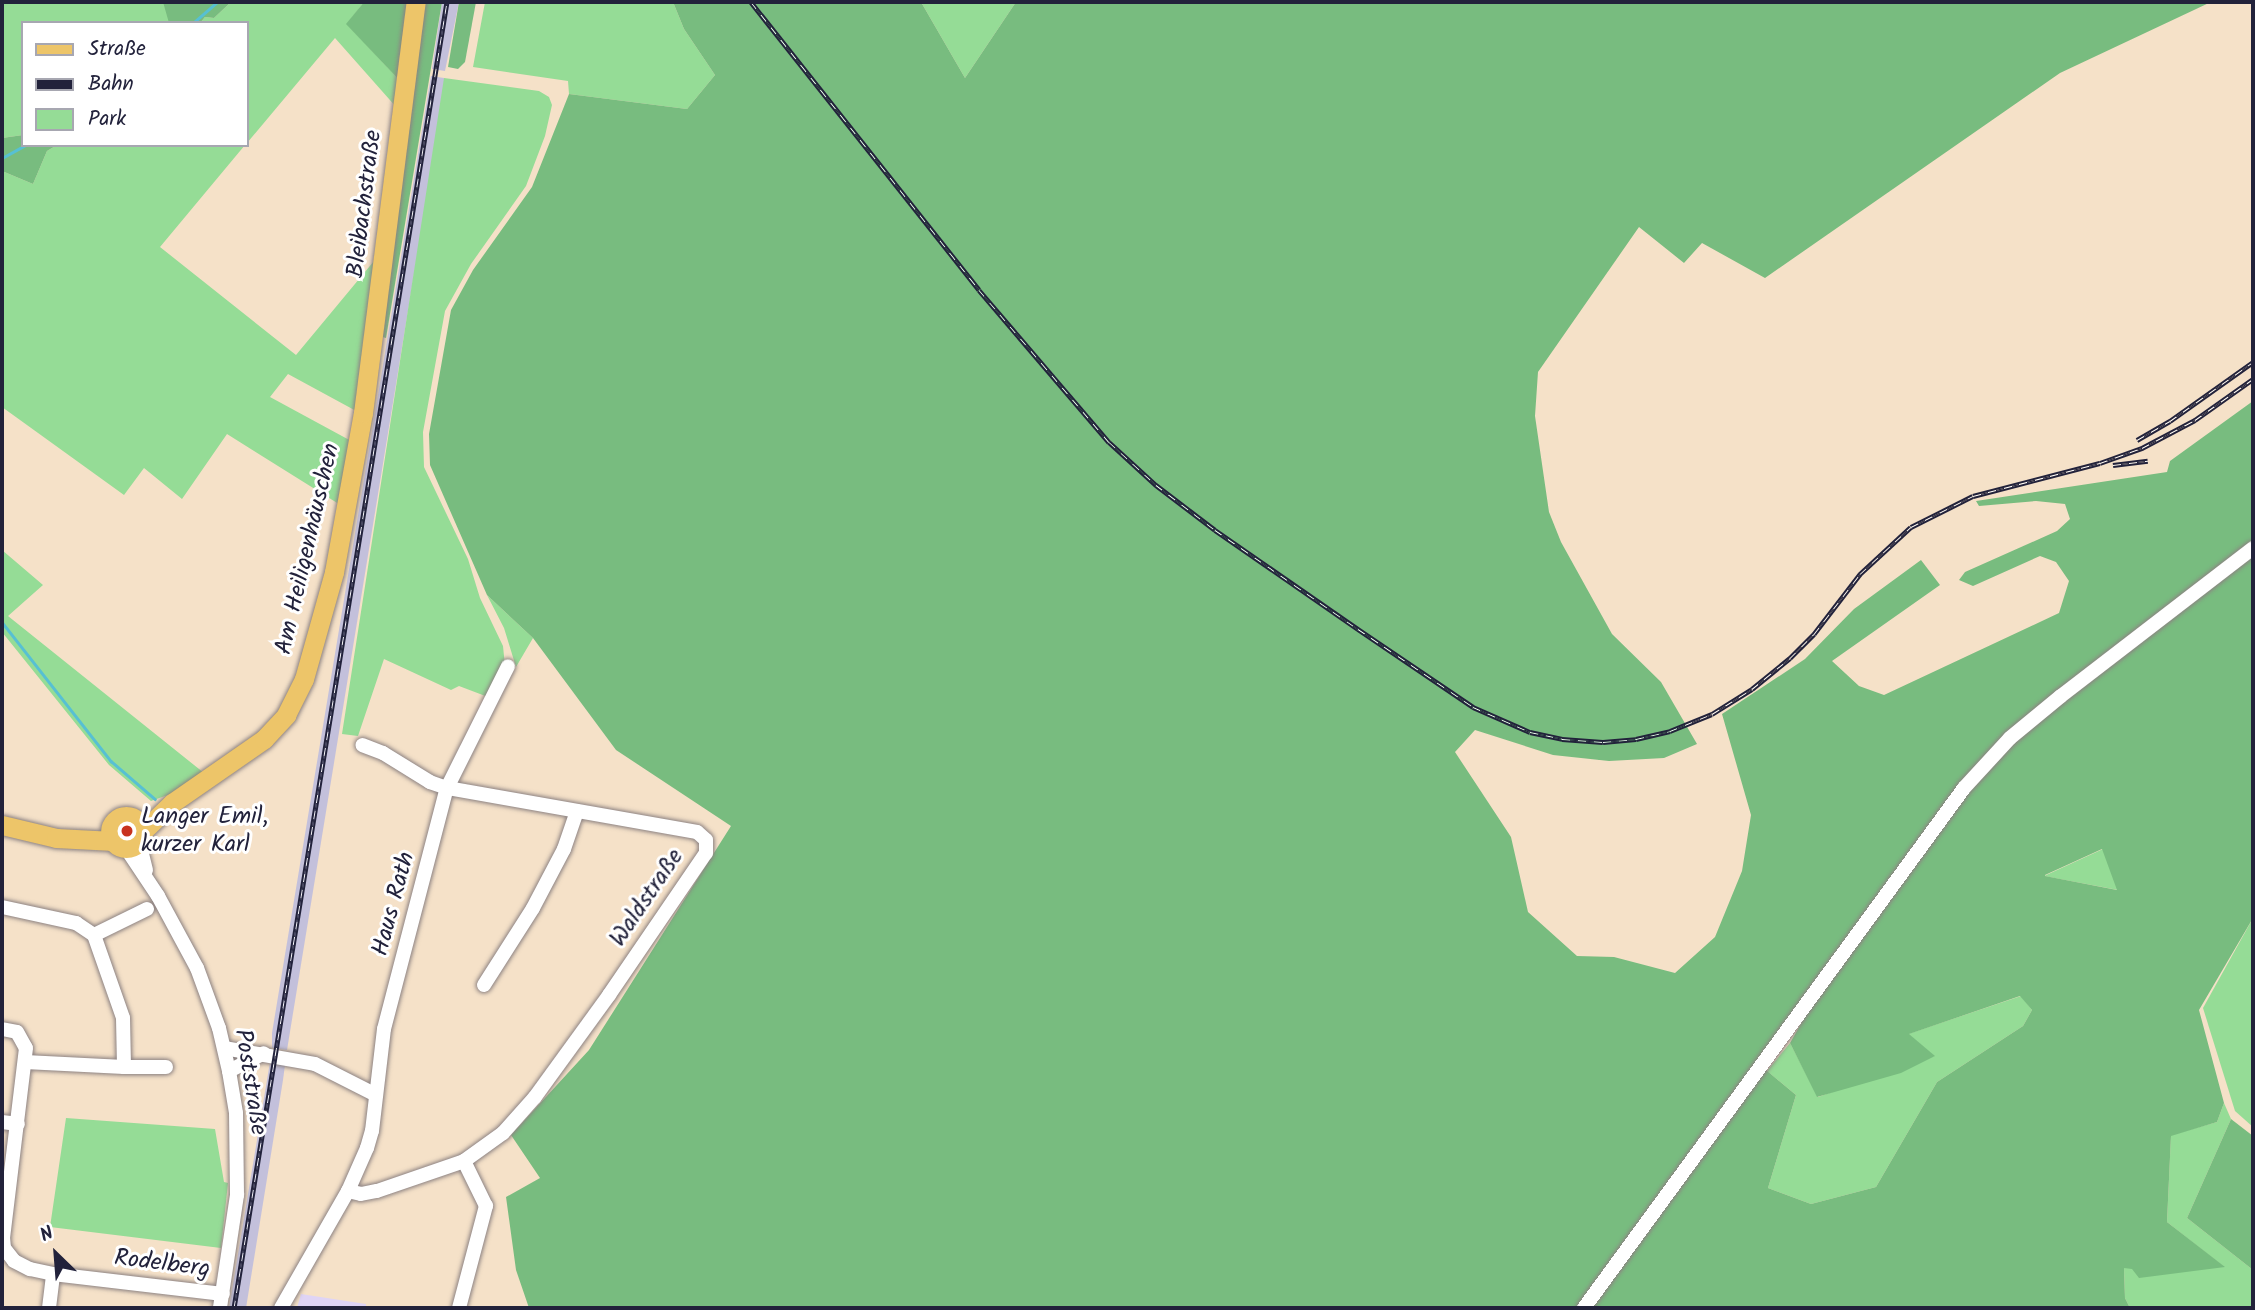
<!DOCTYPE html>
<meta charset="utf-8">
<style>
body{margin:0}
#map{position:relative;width:2255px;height:1310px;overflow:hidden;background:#f5e1c8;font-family:Kalam,sans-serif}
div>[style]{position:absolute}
.built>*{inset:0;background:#dfd4f5}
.industrial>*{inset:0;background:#c3c0db}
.green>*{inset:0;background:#95dc96}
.forest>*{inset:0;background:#78bc7f}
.stream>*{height:2.5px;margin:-1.25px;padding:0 1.25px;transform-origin:1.25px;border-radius:1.25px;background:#57c0d3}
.roads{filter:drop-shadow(0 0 2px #8c8282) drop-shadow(0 0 2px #8c8282)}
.minor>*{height:14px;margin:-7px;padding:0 7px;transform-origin:7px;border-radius:7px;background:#fff}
.major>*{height:19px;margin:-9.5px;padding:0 9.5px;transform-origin:9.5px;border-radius:9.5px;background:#edc569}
.major>.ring{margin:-9.5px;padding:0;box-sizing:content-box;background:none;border:19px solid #edc569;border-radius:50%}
.rail>*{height:5px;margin-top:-2.5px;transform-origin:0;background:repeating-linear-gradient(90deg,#fff 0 8px,#22223b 0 16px);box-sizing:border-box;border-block:2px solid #22223b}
.dots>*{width:19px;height:19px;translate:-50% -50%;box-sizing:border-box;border:4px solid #fff;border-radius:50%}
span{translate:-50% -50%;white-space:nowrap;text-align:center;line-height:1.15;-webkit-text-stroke:6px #fff;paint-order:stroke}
.street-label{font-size:24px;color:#22223b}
.poi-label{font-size:24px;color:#22223b}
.left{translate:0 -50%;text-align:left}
.frame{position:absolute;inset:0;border:4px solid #22223b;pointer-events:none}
.legend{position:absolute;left:21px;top:21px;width:228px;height:126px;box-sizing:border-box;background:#fff;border:2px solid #a7a7b1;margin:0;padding:9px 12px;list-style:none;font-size:21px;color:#22223b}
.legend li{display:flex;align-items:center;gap:14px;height:35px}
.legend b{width:35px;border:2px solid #a7a7b1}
.north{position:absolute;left:21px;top:1219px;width:70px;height:70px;-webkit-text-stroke:5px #fff;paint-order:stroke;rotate:335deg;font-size:19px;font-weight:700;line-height:28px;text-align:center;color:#22223b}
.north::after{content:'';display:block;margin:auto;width:24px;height:32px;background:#22223b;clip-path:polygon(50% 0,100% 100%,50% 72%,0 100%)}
</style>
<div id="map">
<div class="built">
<i style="clip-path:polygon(301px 1294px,366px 1304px,366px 1308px,297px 1308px)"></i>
</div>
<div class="industrial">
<i style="clip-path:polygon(442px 2px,459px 2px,445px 71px,432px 69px)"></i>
<i style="clip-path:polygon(431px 76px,444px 78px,444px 91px,287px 1050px,272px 1048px,272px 1033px)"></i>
<i style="clip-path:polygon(270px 1062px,285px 1065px,283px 1080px,246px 1308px,229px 1308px)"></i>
</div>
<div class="green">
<i style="clip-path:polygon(2px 2px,163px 2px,171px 21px,23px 23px,23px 135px,2px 138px)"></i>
<i style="clip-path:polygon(231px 2px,364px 2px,347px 24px,401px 82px,397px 108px,335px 38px,247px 143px,247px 23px,200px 23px,205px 17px,214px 18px)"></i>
<i style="clip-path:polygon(485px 2px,673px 2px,684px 29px,715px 75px,687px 109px,569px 94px,568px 81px,473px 67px)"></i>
<i style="clip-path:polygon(921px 2px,1016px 2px,965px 78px)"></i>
<i style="clip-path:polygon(444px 78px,539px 91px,549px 97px,552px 105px,545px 136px,526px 186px,471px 264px,445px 311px,423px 432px,424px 467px,468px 559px,480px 598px,503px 646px,505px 666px,488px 697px,459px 686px,451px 690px,384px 659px,358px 736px,342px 734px)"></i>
<i style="clip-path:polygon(57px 145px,245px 145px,160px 247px,296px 355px,379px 255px,358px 412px,288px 374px,270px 397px,353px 442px,342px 506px,227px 434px,182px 499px,144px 468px,124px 495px,2px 407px,2px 171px,33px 184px,47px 151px)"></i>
<i style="clip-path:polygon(2px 550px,43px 585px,8px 616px,204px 773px,179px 791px,151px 801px,109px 765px,2px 632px)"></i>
<i style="clip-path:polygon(487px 595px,533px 638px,516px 667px,504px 628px)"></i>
<i style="clip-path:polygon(2103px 849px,2118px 890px,2044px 876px)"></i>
<i style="clip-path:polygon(2253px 918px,2253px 1127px,2235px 1111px,2203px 1008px)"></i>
<i style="clip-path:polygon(2021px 996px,2032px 1010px,2023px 1026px,1937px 1082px,1876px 1187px,1811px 1204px,1768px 1188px,1796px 1095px,1767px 1071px,1790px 1043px,1818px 1097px,1934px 1056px,1908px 1034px)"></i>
<i style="clip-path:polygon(2224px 1103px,2231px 1119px,2187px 1218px,2253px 1270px,2253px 1308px,2130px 1308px,2125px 1298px,2124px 1268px,2224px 1267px,2167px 1222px,2171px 1135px,2217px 1122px)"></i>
<i style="clip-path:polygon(66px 1118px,215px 1129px,224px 1182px,228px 1183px,221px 1248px,50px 1227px)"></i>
</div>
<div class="forest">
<i style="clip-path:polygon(163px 2px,231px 2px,214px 18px,205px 17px,200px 23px,169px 23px)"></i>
<i style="clip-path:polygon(364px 2px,407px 2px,401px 82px,346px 24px)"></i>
<i style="clip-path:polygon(424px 2px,442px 2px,386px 338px,379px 336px)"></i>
<i style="clip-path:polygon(459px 2px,476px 2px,465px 62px,458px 69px,448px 67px)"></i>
<i style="clip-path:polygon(evenodd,673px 2px,921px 2px,965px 78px,1016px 2px,2211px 2px,2060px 73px,1765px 278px,1702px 243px,1684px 263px,1639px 227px,1538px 372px,1535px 416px,1549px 512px,1561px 542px,1612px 634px,1661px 682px,1697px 744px,1664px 758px,1609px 761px,1553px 755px,1475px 730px,1455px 752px,1511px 837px,1528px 912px,1577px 956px,1614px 957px,1675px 973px,1715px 937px,1742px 871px,1751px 815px,1722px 714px,1805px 659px,1854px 609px,1921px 560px,1940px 585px,1832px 661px,1859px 686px,1884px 695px,2059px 613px,2069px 581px,2056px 562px,2040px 556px,1973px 586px,1959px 580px,1965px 572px,2057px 531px,2070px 519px,2065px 504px,2036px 501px,1979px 506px,1976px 501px,2167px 472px,2170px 461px,2253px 401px,2253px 918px,2199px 1010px,2224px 1103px,2217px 1122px,2171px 1136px,2167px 1222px,2225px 1267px,2139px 1278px,2132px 1269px,2124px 1268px,2125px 1298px,2130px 1308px,529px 1308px,516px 1270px,506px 1197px,540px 1178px,511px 1135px,589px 1050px,731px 826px,616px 750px,533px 638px,487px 595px,430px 465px,429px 434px,451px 310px,473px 270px,532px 187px,569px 94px,687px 109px,715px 75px,684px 29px,673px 2px,2102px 849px,2117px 890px,2045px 876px,2045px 875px,2102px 849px,673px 2px,1835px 953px,1840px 955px,1790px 1043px,1817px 1097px,1901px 1073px,1935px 1056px,1909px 1034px,2020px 996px,2032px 1010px,2023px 1026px,1937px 1082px,1876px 1187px,1811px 1204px,1768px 1188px,1796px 1095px,1766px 1070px,1835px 953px)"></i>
<i style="clip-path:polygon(23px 135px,23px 145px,57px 145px,47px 151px,33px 184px,2px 171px,2px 138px)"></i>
<i style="clip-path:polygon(2231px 1119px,2253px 1136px,2253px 1270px,2187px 1218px)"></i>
</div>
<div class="stream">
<i style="left:193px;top:23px;width:32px;rotate:-41deg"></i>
<i style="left:2px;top:158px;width:26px;rotate:-29deg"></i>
<i style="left:2px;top:622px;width:177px;rotate:51.9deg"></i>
<i style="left:111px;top:761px;width:58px;rotate:40.8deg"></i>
</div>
<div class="roads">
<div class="minor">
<i style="left:139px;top:842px;width:29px;rotate:76deg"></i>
<i style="left:126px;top:848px;width:58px;rotate:56.3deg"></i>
<i style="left:158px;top:896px;width:82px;rotate:61.6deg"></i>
<i style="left:197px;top:968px;width:64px;rotate:69.9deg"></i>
<i style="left:219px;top:1028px;width:44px;rotate:76.9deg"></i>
<i style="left:229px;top:1071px;width:43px;rotate:80.5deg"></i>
<i style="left:236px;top:1113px;width:82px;rotate:89.3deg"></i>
<i style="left:237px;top:1195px;width:114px;rotate:98.6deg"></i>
<i style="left:2px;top:907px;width:76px;rotate:12.2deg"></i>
<i style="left:76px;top:923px;width:22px;rotate:34deg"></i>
<i style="left:94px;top:935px;width:88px;rotate:70.7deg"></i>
<i style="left:123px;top:1018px;width:49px;rotate:88.8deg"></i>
<i style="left:124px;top:1067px;width:99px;rotate:-177.1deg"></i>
<i style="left:94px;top:935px;width:59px;rotate:-26.1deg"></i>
<i style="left:484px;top:985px;width:91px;rotate:-57.5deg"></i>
<i style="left:533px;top:908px;width:67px;rotate:-62.3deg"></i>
<i style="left:564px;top:849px;width:40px;rotate:-71.1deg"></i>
<i style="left:2px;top:1029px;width:15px;rotate:11deg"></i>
<i style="left:17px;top:1032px;width:18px;rotate:61deg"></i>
<i style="left:26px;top:1048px;width:190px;rotate:96.9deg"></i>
<i style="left:3px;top:1237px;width:11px;rotate:85deg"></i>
<i style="left:4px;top:1248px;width:16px;rotate:52deg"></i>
<i style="left:14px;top:1261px;width:18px;rotate:27deg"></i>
<i style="left:30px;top:1269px;width:24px;rotate:12deg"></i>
<i style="left:53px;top:1274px;width:171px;rotate:6.7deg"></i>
<i style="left:224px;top:1048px;width:92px;rotate:10deg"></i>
<i style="left:315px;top:1064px;width:68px;rotate:26.9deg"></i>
<i style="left:124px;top:1067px;width:42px"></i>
<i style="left:229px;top:1071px;width:39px;rotate:-27deg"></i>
<i style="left:2px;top:1122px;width:16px;rotate:7deg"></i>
<i style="left:348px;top:1191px;width:13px;rotate:13deg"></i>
<i style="left:361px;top:1194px;width:16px;rotate:-11deg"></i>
<i style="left:377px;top:1191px;width:92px;rotate:-19deg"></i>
<i style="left:464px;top:1161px;width:48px;rotate:-35.7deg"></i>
<i style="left:503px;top:1133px;width:48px;rotate:-48.4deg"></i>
<i style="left:535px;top:1097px;width:126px;rotate:-54deg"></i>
<i style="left:609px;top:995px;width:172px;rotate:-55.7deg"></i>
<i style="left:706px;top:853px;width:13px;rotate:-90deg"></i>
<i style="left:706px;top:840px;width:12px;rotate:-138deg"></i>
<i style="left:697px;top:832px;width:254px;rotate:-170deg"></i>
<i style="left:447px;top:788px;width:18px;rotate:-161deg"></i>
<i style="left:430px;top:782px;width:55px;rotate:-148.3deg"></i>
<i style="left:383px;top:753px;width:22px;rotate:-159deg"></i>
<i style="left:49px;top:1308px;width:34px;rotate:-83deg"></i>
<i style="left:281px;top:1308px;width:135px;rotate:-60.2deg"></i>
<i style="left:348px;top:1191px;width:47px;rotate:-66.2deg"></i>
<i style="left:367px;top:1148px;width:18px;rotate:-74deg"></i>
<i style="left:372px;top:1131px;width:103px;rotate:-83.3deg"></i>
<i style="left:384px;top:1029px;width:249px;rotate:-75.4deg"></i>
<i style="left:447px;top:788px;width:136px;rotate:-63.4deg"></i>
<i style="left:459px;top:1308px;width:106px;rotate:-75.2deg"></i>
<i style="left:486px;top:1206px;width:50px;rotate:-116.1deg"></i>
<i style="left:1584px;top:1308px;width:644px;rotate:-53.84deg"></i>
<i style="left:1964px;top:788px;width:68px;rotate:-47.4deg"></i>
<i style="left:2010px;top:738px;width:66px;rotate:-39.5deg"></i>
<i style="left:2061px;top:696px;width:242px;rotate:-37.6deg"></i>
</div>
<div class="major">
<i class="ring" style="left:110px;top:816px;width:13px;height:13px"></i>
<i style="left:2px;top:825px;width:56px;rotate:13.5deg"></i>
<i style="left:56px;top:838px;width:58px;rotate:3deg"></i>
<i style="left:142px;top:832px;width:42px;rotate:-44deg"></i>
<i style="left:172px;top:803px;width:112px;rotate:-34.8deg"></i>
<i style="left:264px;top:739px;width:33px;rotate:-47deg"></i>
<i style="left:286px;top:715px;width:40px;rotate:-63.4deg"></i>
<i style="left:304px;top:679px;width:111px;rotate:-74.3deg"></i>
<i style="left:334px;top:572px;width:162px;rotate:-79.7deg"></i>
<i style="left:363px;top:413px;width:414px;rotate:-82.7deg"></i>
</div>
</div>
<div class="rail">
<i style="left:751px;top:2px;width:367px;rotate:51.6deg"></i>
<i style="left:979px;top:290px;width:200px;rotate:49.5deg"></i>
<i style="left:1109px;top:442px;width:64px;rotate:42.5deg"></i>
<i style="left:1156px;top:485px;width:74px;rotate:37.3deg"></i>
<i style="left:1215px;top:530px;width:174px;rotate:34.7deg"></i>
<i style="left:1358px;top:629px;width:139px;rotate:34.1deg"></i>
<i style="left:1473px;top:707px;width:62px;rotate:23.7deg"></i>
<i style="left:1530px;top:732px;width:33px;rotate:12deg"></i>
<i style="left:1562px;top:739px;width:41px;rotate:4.2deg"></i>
<i style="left:1603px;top:742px;width:33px;rotate:-5deg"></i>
<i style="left:1636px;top:739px;width:35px;rotate:-13deg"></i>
<i style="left:1670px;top:731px;width:45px;rotate:-22deg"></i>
<i style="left:1712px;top:714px;width:47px;rotate:-32deg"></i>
<i style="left:1752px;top:689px;width:49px;rotate:-39.2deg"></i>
<i style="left:1790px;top:658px;width:34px;rotate:-45deg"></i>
<i style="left:1814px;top:634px;width:76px;rotate:-52.5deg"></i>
<i style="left:1860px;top:574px;width:69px;rotate:-42.7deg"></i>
<i style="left:1911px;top:527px;width:69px;rotate:-26.6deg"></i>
<i style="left:1973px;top:496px;width:131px;rotate:-14.6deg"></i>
<i style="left:2100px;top:463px;width:45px;rotate:-19.7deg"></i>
<i style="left:2142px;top:448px;width:60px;rotate:-27.8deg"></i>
<i style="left:2195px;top:420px;width:71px;rotate:-35.3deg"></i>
<i style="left:2137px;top:440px;width:38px;rotate:-30deg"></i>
<i style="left:2170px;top:421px;width:102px;rotate:-35.4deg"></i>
<i style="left:2113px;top:465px;width:35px;rotate:-7deg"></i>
<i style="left:234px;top:1308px;width:1323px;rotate:-80.74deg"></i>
</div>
<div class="dots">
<i style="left:127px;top:831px;background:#c8321e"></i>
</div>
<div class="street-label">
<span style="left:365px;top:204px;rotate:-83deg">Bleibachstraße</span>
<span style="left:308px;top:549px;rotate:-77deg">Am Heiligenhäuschen</span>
<span style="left:647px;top:898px;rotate:-56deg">Waldstraße</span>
<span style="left:394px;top:904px;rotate:-75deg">Haus Rath</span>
<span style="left:250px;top:1082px;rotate:81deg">Poststraße</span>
<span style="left:162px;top:1264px;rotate:7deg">Rodelberg</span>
</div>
<div class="poi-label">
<span class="left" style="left:141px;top:831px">Langer Emil,<br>kurzer Karl</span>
</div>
<div class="frame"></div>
<ul class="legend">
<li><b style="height:9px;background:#edc569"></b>Straße</li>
<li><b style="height:9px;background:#22223b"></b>Bahn</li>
<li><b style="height:19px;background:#95dc96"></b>Park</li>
</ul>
<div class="north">N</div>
</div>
